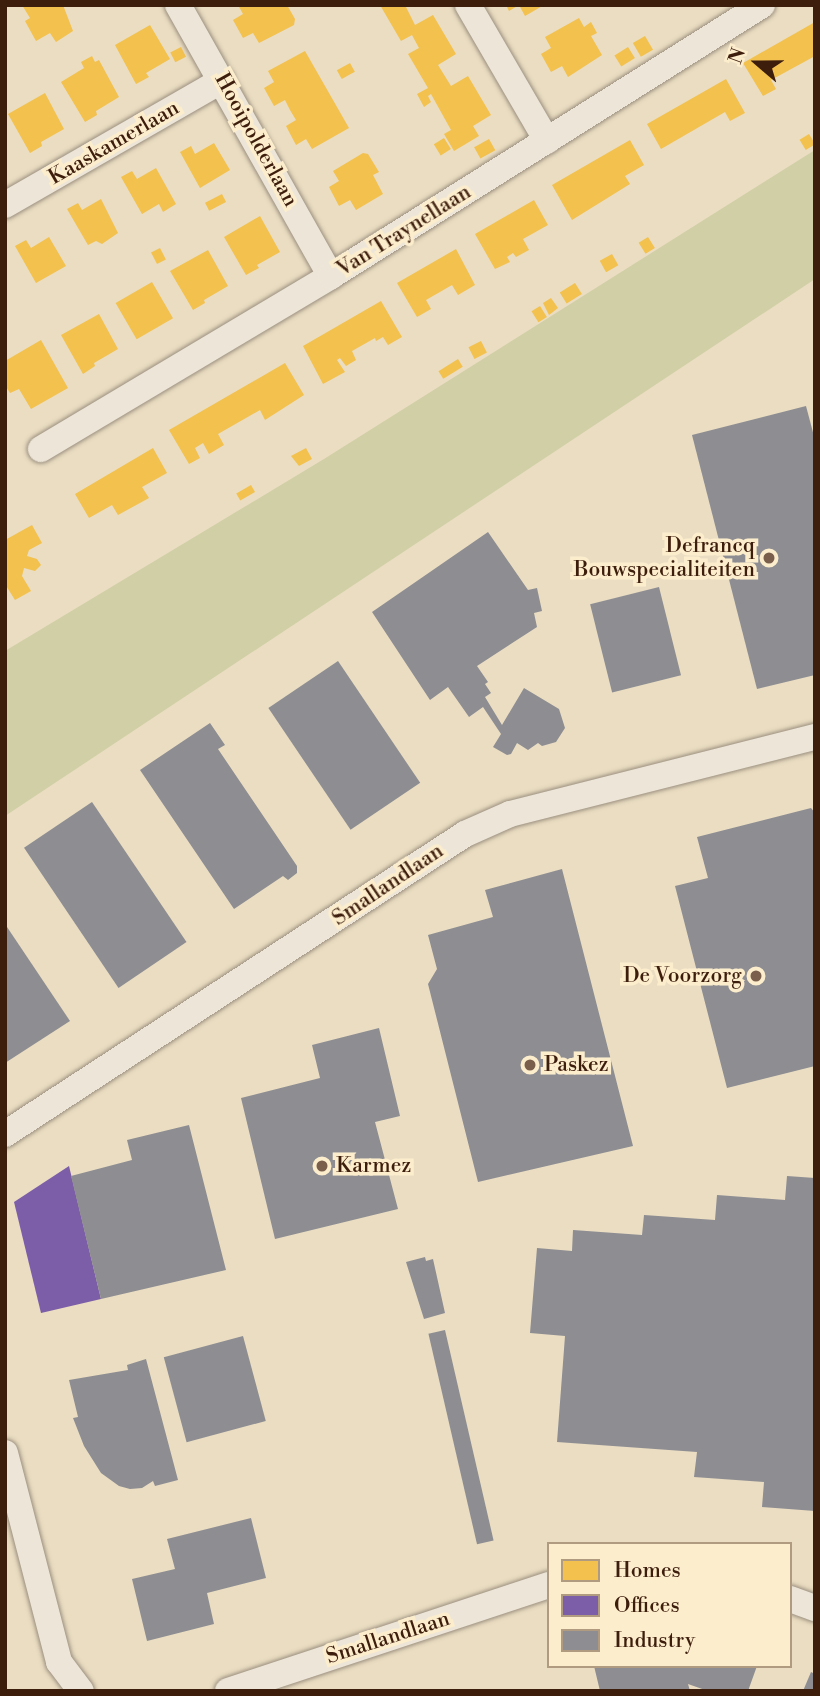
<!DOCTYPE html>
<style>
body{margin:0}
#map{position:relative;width:820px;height:1696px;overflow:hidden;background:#eaddc2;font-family:"Libre Bodoni",serif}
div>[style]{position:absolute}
.green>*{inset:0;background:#d1cfa5}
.homes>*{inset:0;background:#f2c14e;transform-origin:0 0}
.offices>*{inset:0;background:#7b5ea7}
.industry>*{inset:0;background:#8d8d92;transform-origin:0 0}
.roads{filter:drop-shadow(0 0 2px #9b8f7f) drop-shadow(0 0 2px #9b8f7f)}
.minor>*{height:26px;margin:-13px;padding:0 13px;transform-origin:13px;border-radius:13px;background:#ede6d8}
.dots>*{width:19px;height:19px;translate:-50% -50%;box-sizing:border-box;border:4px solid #fcedcd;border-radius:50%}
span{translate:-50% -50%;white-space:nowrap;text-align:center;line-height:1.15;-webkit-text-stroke:7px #fcedcd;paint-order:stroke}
.street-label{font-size:21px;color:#3d1d0c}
.poi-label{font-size:21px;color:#3d1d0c}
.right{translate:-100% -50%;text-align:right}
.left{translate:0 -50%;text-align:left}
.frame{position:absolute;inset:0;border:7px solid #3d1d0c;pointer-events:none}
.legend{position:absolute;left:547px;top:1542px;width:245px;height:126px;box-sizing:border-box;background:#fcedcd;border:2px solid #b09a80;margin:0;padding:9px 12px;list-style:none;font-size:21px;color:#3d1d0c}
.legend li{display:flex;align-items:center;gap:14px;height:35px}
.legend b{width:35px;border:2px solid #b09a80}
.north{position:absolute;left:722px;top:28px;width:70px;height:70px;-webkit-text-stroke:5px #fcedcd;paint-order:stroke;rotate:290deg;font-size:19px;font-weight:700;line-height:28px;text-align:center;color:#3d1d0c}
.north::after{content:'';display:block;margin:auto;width:24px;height:32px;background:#3d1d0c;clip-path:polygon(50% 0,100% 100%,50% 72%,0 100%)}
</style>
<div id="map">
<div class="green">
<i style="clip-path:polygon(815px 150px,815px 279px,5px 816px,5px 651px,324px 459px)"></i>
</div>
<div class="homes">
<i style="clip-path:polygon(22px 5px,63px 5px,73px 31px,56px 42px,50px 33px,36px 41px,25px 21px,30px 18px)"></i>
<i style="clip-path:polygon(238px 5px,287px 5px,295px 19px,294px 25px,259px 43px,253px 33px,243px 38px,233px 20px,243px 14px)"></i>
<i style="clip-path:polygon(380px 5px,405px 5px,415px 25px,433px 15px,456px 54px,438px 65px,451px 86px,468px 76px,491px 115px,473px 126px,479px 136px,454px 151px,444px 134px,451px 130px,431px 94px,428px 96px,431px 102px,424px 107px,417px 94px,428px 88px,408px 54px,419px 48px,412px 35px,401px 41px)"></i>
<i style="clip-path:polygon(506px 5px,544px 5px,525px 16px,519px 5px,509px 11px)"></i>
<i style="clip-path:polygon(579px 18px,584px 27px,591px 22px,597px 33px,591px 36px,602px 55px,568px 77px,562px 66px,551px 72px,541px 54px,551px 48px,545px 37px)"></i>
<i style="clip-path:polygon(815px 22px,815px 56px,771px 80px,776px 89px,763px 96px,743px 63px)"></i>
<i style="clip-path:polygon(150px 25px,170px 59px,146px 73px,149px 77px,136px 84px,115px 45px)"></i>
<i style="left:645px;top:36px;width:16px;height:14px;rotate:60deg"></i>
<i style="left:181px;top:47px;width:11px;height:12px;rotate:63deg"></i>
<i style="left:628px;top:47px;width:13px;height:16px;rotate:58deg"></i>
<i style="clip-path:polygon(305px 51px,349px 128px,312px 149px,306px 139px,296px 145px,286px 126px,296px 120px,290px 110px,285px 100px,274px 106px,264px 88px,274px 82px,268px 71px)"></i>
<i style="clip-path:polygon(92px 56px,95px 62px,99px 60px,119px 97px,96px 111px,97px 115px,85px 122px,61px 82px,84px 68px,81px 62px)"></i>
<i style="left:350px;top:63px;width:10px;height:15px;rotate:61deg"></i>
<i style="clip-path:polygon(726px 79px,745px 113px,730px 121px,725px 112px,661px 149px,647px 124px)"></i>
<i style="clip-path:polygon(45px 93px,64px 129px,41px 142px,42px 146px,30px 153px,8px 114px)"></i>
<i style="left:809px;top:134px;width:12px;height:11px;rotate:59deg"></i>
<i style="left:444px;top:138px;width:13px;height:12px;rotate:58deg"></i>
<i style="left:489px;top:139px;width:13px;height:17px;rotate:61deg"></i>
<i style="clip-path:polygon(630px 140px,644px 165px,625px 176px,630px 184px,572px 220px,552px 185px)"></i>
<i style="clip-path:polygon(214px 143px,230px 170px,200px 188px,180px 152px,191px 146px,195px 154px)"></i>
<i style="clip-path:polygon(363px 153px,368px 154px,379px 172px,373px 175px,383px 194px,356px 210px,350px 200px,339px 206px,329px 187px,339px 181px,333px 171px)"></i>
<i style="clip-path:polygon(156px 168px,176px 204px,163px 212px,159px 204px,142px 214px,121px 177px,132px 171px,137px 179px)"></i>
<i style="left:222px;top:194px;width:9px;height:19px;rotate:63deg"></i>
<i style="clip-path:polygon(101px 199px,118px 233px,102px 244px,96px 241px,88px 245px,67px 209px,78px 203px,82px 210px)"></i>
<i style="clip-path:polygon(534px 200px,548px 225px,523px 239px,529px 250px,516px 257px,513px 253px,507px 257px,510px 262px,495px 269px,475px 234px)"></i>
<i style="clip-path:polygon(260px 216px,280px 252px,257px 265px,259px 268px,246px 275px,224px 237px)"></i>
<i style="clip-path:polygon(49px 237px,66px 266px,36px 283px,15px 246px,26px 240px,31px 248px)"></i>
<i style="left:648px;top:237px;width:13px;height:11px;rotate:58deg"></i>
<i style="left:160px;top:248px;width:13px;height:10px;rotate:63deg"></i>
<i style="clip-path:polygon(456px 249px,475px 285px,458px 295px,452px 285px,426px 300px,431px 309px,417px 317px,397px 283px)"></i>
<i style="clip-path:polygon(208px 250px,228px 286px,204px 300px,205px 303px,193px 310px,170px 271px)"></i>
<i style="left:612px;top:254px;width:13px;height:14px;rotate:61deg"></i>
<i style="left:152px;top:282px;width:42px;height:42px;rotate:60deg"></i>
<i style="left:575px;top:283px;width:13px;height:18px;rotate:58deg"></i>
<i style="clip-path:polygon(551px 298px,558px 308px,549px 315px,543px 303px)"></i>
<i style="clip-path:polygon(381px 301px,402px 337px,388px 345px,383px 337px,376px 341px,375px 338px,352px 351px,356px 360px,346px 366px,340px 358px,337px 360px,345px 372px,323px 384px,303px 346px)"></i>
<i style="left:540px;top:306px;width:13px;height:10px;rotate:58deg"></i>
<i style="clip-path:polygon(99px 314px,118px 349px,94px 363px,95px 366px,83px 374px,61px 335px)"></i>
<i style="clip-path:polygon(41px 340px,68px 388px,31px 409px,19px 389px,10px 393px,5px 385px,5px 361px)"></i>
<i style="left:481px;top:341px;width:13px;height:14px;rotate:63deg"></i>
<i style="left:458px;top:359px;width:9px;height:23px;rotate:58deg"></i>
<i style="clip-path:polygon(285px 363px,304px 395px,265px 420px,260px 410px,218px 434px,224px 445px,209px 454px,203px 443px,195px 448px,200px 458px,189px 464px,169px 430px)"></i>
<i style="clip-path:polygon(153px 448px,167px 473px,142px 487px,149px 498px,118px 515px,112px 505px,89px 518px,75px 494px)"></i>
<i style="clip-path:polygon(306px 448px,312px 459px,299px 466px,291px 456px)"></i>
<i style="left:251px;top:485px;width:8px;height:17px;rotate:60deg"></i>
<i style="clip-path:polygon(32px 525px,42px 543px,29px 550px,27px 556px,37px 559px,41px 565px,35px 571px,24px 568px,22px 576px,31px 591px,15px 600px,5px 584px,5px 540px)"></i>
</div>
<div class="offices">
<i style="clip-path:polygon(69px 1166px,101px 1299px,41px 1313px,14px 1202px)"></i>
</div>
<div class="industry">
<i style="clip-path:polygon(806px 406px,815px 440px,815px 675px,757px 689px,692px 435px)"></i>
<i style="clip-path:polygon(488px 532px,528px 590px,537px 588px,542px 611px,534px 613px,537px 627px,477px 666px,488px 682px,485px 684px,491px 693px,485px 697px,502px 725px,524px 688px,559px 709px,565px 728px,556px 742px,542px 746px,538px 743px,528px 750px,517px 743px,511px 754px,507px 755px,493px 747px,501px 734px,483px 707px,469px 717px,448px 687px,430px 700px,372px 612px)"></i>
<i style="left:659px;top:587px;width:91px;height:71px;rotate:76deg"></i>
<i style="left:338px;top:661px;width:147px;height:84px;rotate:56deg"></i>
<i style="clip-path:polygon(210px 723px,225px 745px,218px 749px,297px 866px,297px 873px,288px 880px,283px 876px,234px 909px,140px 770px)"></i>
<i style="left:92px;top:802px;width:169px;height:82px;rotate:56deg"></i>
<i style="clip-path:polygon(811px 808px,815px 813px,815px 1066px,727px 1088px,675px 886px,708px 878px,697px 837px)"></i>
<i style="clip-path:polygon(562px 869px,633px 1146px,478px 1182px,428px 984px,437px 969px,428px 935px,493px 917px,485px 890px)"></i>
<i style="clip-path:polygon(5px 924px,70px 1021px,5px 1063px)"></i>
<i style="clip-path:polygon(379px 1028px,400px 1116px,375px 1122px,398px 1209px,275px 1239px,241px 1098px,320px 1078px,312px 1045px)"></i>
<i style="clip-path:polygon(189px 1125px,226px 1270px,101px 1299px,71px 1176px,132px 1160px,127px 1140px)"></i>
<i style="clip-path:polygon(787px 1176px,815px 1178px,815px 1511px,762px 1507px,764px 1482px,694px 1477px,697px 1452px,557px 1442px,565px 1336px,530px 1333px,537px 1248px,572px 1251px,573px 1230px,642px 1235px,644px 1215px,715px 1220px,717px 1195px,785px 1200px)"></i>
<i style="clip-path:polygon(425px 1257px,426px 1261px,433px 1259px,445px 1313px,424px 1319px,406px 1262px)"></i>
<i style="left:445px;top:1330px;width:216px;height:17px;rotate:77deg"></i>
<i style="left:243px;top:1336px;width:88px;height:82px;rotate:75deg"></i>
<i style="clip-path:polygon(146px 1359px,178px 1480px,155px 1486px,153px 1481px,142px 1488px,130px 1489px,119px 1486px,101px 1473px,84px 1446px,73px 1418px,78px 1417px,69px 1380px,128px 1370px,127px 1365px)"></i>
<i style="clip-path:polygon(251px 1518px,266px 1578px,207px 1593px,214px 1624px,147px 1641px,132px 1579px,175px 1569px,167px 1539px)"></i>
<i style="clip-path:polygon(594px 1666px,757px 1666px,748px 1691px,708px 1691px,688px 1684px,690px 1691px,600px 1691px)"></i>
<i style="clip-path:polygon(811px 1672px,815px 1674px,815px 1691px,803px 1691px)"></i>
</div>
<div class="roads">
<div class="minor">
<i style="left:178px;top:5px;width:311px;rotate:60.6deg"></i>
<i style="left:468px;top:5px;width:157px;rotate:59.8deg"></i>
<i style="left:5px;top:205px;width:250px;rotate:-29.9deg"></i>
<i style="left:41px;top:449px;width:338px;rotate:-30.8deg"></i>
<i style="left:331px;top:276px;width:509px;rotate:-32.16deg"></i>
<i style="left:5px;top:1134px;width:549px;rotate:-33.11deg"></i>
<i style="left:465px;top:834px;width:49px;rotate:-24deg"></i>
<i style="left:510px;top:814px;width:315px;rotate:-14.2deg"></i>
<i style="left:5px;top:1453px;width:216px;rotate:75.5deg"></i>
<i style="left:59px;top:1662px;width:36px;rotate:53deg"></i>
<i style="left:790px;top:1599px;width:27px;rotate:20deg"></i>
<i style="left:228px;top:1691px;width:338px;rotate:-18.3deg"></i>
</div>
</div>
<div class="dots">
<i style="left:769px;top:558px;background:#7a604c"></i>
<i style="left:756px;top:976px;background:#7a604c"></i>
<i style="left:530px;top:1065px;background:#7a604c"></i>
<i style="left:322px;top:1166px;background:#7a604c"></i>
</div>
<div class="street-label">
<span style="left:256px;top:140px;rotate:61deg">Hooipolderlaan</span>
<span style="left:114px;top:143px;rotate:-30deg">Kaaskamerlaan</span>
<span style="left:404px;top:231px;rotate:-32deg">Van Traynellaan</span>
<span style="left:388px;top:885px;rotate:-34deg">Smallandlaan</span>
<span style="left:388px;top:1638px;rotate:-18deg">Smallandlaan</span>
</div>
<div class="poi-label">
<span class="right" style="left:755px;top:558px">Defrancq<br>Bouwspecialiteiten</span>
<span class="right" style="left:742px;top:976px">De Voorzorg</span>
<span class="left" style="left:544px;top:1065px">Paskez</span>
<span class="left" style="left:336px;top:1166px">Karmez</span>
</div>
<div class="frame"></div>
<ul class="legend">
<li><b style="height:19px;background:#f2c14e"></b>Homes</li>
<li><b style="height:19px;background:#7b5ea7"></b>Offices</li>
<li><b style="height:19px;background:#8d8d92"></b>Industry</li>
</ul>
<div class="north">N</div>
</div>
